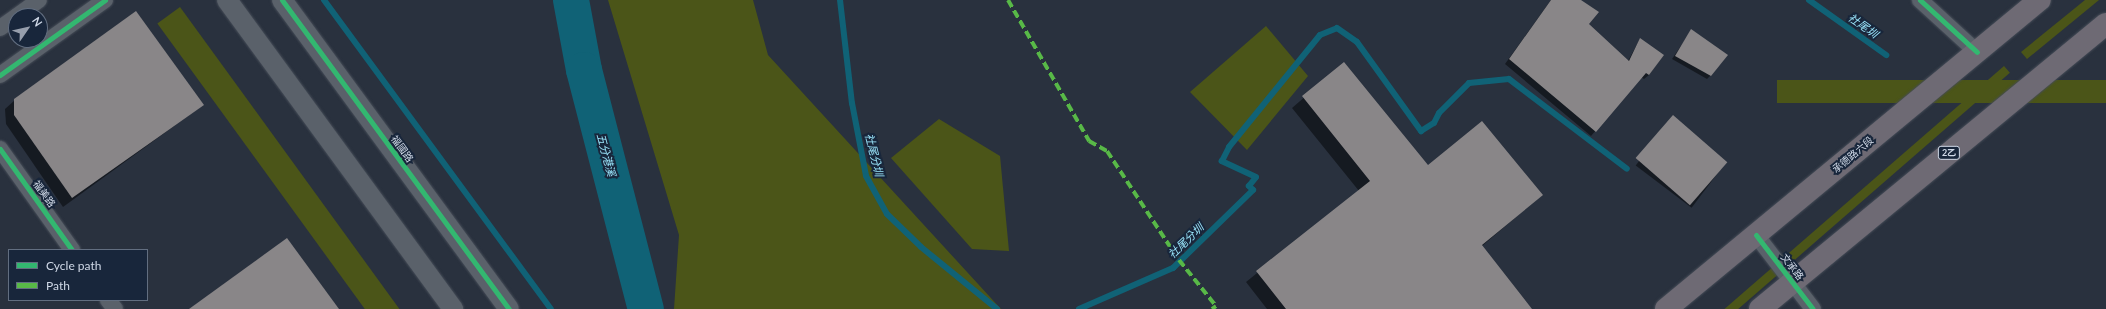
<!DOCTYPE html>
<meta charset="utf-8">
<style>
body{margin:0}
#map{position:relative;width:2106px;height:309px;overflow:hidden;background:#29313e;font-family:Lato,"Noto Sans TC",sans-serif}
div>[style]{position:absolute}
.green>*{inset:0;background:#4b5518;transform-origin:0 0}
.shadow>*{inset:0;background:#0007;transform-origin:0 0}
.stream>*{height:6px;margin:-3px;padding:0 3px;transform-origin:3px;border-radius:3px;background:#106276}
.river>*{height:36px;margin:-18px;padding:0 18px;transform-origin:18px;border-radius:18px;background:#106276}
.building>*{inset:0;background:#898688;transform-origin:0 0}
.roads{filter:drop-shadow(0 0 1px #454c57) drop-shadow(0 0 1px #454c57)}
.minor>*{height:16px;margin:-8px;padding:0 8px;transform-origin:8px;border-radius:8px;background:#5a616a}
.tertiary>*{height:20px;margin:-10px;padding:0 10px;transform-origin:10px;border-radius:10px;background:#5a616a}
.primary>*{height:22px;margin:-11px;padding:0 11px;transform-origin:11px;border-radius:11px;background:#6e6a74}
.quiet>*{height:4px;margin-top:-2px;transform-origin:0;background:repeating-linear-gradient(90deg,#58b947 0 8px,transparent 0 12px)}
.cycleway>*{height:5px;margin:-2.5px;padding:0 2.5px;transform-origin:2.5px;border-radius:2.5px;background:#33b770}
span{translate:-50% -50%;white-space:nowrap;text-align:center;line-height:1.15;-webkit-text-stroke:4px #18263b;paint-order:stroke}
.shield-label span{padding:1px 3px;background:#18263b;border:1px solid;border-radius:3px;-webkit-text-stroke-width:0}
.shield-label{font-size:9px;color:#d0d9e7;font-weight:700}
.street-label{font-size:10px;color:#d0d9e7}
.water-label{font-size:11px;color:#9be6fc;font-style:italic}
.legend{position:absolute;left:8px;top:249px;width:140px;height:52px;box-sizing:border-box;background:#18263b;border:1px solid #626e80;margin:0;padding:5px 7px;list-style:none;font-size:12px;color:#d0d9e7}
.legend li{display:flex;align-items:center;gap:8px;height:20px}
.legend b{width:20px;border:1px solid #626e80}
.north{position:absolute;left:8px;top:8px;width:40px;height:40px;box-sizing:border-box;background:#18263b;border:1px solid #626e80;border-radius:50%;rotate:56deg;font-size:11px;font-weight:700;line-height:16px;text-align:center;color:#d0d9e7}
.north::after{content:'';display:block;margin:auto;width:14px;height:18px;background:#969eac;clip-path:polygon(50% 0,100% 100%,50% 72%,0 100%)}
</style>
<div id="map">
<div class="green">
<i style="clip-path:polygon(608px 0,753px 0,768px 55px,1001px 309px,674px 309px,679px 235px)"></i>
<i style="clip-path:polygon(2085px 0,2099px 0,2027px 59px,2021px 52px)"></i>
<i style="left:180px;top:7px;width:374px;height:28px;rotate:54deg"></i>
<i style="clip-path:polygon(1266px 26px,1308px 76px,1247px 150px,1190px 92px)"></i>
<i style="left:2004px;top:66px;width:9px;height:382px;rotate:49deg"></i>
<i style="left:2106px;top:80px;width:23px;height:329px;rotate:90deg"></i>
<i style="clip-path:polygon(939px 119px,1000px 156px,1009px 251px,972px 249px,891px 158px)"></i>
</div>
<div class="shadow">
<i style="clip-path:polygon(1551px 0,1580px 0,1588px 24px,1628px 61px,1640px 39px,1663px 55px,1649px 75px,1644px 79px,1641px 77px,1591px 136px,1505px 64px)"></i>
<i style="clip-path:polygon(1691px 31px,1711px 75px,1707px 79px,1672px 59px)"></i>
<i style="clip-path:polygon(1344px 63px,1427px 167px,1542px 195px,1482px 246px,1531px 309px,1267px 309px,1246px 282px,1359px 191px,1292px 108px)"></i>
<i style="clip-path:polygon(15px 100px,203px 105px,63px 207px,6px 124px,5px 109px)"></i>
<i style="left:1670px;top:120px;width:70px;height:57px;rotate:37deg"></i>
</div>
<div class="stream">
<i style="left:324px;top:0;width:383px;rotate:53.7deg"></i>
<i style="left:840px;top:0;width:104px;rotate:83.4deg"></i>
<i style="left:852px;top:103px;width:74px;rotate:79.1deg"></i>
<i style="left:866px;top:176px;width:43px;rotate:61.1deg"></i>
<i style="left:887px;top:214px;width:47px;rotate:44.1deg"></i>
<i style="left:921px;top:247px;width:98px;rotate:39.2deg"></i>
<i style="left:1809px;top:0;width:95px;rotate:35.5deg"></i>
<i style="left:1079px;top:309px;width:103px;rotate:-23.6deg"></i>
<i style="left:1173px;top:268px;width:112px;rotate:-44.3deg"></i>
<i style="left:1253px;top:190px;width:6px;rotate:-135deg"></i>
<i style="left:1249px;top:186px;width:11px;rotate:-52deg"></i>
<i style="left:1256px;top:177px;width:38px;rotate:-155deg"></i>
<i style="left:1222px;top:161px;width:16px;rotate:-63deg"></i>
<i style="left:1229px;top:147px;width:144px;rotate:-50.9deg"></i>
<i style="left:1320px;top:35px;width:18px;rotate:-22deg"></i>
<i style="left:1337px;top:28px;width:24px;rotate:35deg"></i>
<i style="left:1357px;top:42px;width:110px;rotate:54.3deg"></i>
<i style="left:1421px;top:131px;width:15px;rotate:-32deg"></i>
<i style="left:1434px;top:123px;width:11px;rotate:-63deg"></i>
<i style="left:1439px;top:113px;width:42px;rotate:-45deg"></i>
<i style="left:1469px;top:83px;width:40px;rotate:-5.7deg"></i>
<i style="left:1509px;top:79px;width:148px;rotate:37.3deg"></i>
</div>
<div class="river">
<i style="left:571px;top:0;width:71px;rotate:79.5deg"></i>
<i style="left:584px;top:70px;width:247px;rotate:75.5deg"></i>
</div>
<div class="building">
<i style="clip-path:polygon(1551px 0,1581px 0,1599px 12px,1589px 24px,1629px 61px,1640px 38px,1664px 55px,1649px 75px,1646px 73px,1596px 132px,1509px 59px)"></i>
<i style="clip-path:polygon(136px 11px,204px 105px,72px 198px,14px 115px,14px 99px)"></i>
<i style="clip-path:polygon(1691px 29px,1728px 55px,1711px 76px,1675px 56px)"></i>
<i style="clip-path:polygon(1344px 62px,1428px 165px,1482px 121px,1543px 195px,1482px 245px,1532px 309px,1286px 309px,1256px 271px,1370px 181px,1302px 96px)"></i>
<i style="left:1673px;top:115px;width:72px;height:57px;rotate:41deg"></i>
<i style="clip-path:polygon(287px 238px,339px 309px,189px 309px)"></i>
</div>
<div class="roads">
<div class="minor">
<i style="left:1920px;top:0;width:77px;rotate:42.4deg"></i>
<i style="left:17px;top:16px;width:27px;rotate:-36deg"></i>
<i style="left:0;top:28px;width:19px;rotate:-35deg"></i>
<i style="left:0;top:75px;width:129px;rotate:-35.5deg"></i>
<i style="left:0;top:149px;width:124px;rotate:54.5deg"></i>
<i style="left:1756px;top:235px;width:93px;rotate:52.4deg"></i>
<i style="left:108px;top:300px;width:11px;rotate:52deg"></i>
</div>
<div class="tertiary">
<i style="left:227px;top:0;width:383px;rotate:53.8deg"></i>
<i style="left:282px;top:0;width:383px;rotate:53.7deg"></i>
</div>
<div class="primary">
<i style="left:1666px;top:309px;width:485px;rotate:-39.6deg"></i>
<i style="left:1760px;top:309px;width:448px;rotate:-39.5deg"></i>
</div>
</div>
<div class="quiet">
<i style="left:1008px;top:0;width:163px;rotate:60.1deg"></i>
<i style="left:1089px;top:141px;width:21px;rotate:29deg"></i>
<i style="left:1107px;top:151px;width:131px;rotate:56.6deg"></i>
<i style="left:1179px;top:260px;width:59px;rotate:51.2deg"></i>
<i style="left:1216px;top:306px;width:5px;rotate:143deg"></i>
</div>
<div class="cycleway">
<i style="left:282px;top:0;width:383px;rotate:53.7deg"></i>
<i style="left:1920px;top:0;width:77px;rotate:42.4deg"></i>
<i style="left:0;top:75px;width:129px;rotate:-35.5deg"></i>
<i style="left:0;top:149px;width:124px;rotate:54.5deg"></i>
<i style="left:1756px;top:235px;width:93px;rotate:52.4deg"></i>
</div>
<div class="shield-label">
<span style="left:1949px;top:153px">2乙</span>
</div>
<div class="street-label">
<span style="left:402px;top:149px;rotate:54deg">福國路</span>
<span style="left:1853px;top:155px;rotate:-40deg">承德路六段</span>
<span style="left:44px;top:194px;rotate:54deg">福美路</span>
<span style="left:1792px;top:267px;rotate:52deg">文承路</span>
</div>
<div class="water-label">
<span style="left:1863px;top:26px;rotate:35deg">社尾圳</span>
<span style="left:606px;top:155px;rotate:75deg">五分港溪</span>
<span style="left:874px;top:155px;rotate:76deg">社尾分圳</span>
<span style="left:1186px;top:241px;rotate:-44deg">社尾分圳</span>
</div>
<ul class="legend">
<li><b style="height:5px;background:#33b770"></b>Cycle path</li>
<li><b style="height:5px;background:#58b947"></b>Path</li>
</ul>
<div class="north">N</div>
</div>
